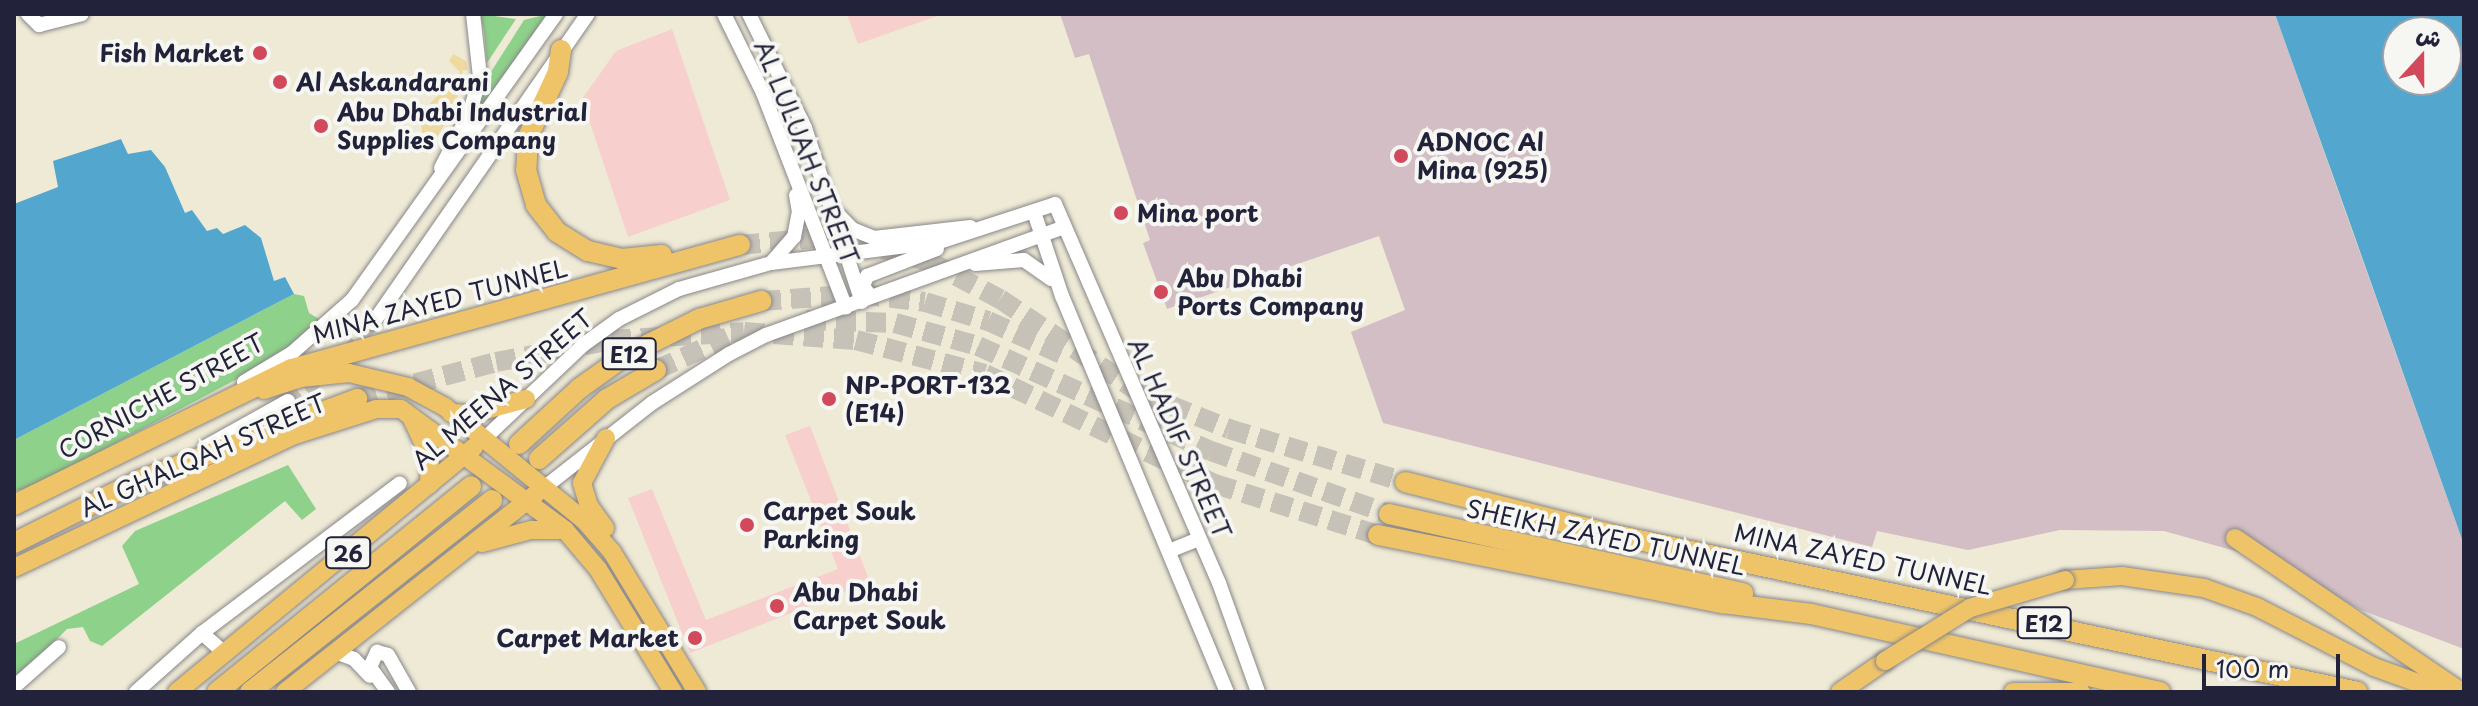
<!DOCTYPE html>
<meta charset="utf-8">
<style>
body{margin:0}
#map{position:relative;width:2478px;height:706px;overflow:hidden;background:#efead6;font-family:"Playpen Sans","Playpen Sans Arabic",sans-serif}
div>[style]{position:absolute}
.built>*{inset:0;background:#f7d0ce}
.industrial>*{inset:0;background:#d2bec4}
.green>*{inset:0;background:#8ed18a}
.sand>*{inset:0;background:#eeda9e}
.water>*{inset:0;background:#53a7cf}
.minor-tunnel>*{height:14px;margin-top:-7px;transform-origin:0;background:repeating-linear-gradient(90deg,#c6c2b7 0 14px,transparent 0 21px)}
.highway-tunnel>*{height:20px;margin-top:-10px;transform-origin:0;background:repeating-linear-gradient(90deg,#c6c2b7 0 20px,transparent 0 30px)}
.roads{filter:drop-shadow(0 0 2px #888688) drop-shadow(0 0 2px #888688)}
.minor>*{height:14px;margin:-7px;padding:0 7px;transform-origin:7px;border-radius:7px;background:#fff}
.major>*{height:18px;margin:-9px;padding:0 9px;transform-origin:9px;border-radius:9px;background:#efc469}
.highway>*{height:20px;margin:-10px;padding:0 10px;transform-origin:10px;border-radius:10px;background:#efc469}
.bridges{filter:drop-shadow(0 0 2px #888688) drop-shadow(0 0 2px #888688)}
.major-bridge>*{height:18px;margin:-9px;padding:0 9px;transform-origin:9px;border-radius:9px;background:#efc469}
.dots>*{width:22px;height:22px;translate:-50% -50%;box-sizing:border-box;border:4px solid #f6f6f2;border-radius:50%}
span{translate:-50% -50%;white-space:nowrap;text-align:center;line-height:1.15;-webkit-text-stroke:8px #f6f6f2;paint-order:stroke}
.shield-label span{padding:2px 6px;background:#f6f6f2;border:2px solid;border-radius:6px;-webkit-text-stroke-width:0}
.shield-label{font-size:22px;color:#22223b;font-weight:700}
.poi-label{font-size:24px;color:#22223b;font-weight:700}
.right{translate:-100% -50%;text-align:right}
.left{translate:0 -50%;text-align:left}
.street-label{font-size:24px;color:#22223b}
.frame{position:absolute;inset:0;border:16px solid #22223b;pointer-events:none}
.north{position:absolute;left:2382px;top:16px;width:80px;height:80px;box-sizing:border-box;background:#f6f6f2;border:2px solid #a1a1a9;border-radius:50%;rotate:21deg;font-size:22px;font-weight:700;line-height:32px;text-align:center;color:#22223b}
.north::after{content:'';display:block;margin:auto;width:28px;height:36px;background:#d1495b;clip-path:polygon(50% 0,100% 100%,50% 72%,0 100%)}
.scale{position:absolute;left:2202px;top:654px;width:138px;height:36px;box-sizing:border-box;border:4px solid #22223b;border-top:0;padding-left:10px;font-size:24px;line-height:28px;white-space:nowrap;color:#22223b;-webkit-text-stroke:6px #f6f6f2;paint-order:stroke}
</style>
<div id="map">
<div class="built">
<i style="clip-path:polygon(847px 14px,943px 14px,858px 44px)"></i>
<i style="clip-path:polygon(672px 29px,730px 200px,628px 237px,582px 99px,616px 51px)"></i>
<i style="clip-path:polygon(810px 426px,870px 582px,690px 653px,628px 498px,652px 489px,706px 620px,838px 569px,785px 435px)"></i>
</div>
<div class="industrial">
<i style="clip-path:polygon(1060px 14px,2275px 14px,2464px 545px,2464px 649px,2361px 610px,2267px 560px,2164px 531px,2060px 530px,1968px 550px,1877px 531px,1872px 547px,1383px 423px,1351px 332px,1405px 310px,1379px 236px,1167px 309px,1143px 243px,1150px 240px,1089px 54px,1075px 58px)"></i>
</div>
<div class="green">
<i style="clip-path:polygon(480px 14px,516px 19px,487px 63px,484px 31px)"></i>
<i style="clip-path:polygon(548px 14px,506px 73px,476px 114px,489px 75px,524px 20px)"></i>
<i style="clip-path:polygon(294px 294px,304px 296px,309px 313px,324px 322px,258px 368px,29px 489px,14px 491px,14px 440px)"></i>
<i style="clip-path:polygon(288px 465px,316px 509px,302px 520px,285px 501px,102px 646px,90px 641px,83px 627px,67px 629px,14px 683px,14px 644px,139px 584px,122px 546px,135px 531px)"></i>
</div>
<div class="sand">
<i style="clip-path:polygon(453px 54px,466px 61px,468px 70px,463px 70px,455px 107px,427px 154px,420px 152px,422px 129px,412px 100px,422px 112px,460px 72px,449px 61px)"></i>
</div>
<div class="water">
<i style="clip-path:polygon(evenodd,2275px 14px,2464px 14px,2464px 545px,2346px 212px,2275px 14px,2398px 32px,2446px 32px,2446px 80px,2398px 80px,2398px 32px)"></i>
<i style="clip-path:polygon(121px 139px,128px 154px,151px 150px,165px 167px,185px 213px,192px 210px,207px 231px,217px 228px,223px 234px,245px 225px,261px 238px,274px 281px,285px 277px,294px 294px,14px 440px,14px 204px,58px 187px,53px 161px)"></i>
</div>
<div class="minor-tunnel">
<i style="left:347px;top:353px;width:40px;rotate:-49deg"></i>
<i style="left:288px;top:401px;width:43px;rotate:-35.5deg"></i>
</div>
<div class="highway-tunnel">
<i style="left:740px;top:245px;width:75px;rotate:-5.3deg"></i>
<i style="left:815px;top:238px;width:39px;rotate:4deg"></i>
<i style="left:854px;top:241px;width:79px;rotate:15.4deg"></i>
<i style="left:930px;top:262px;width:79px;rotate:27.9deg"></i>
<i style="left:1000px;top:299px;width:171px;rotate:33.8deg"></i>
<i style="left:1142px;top:394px;width:94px;rotate:21.9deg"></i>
<i style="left:1229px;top:429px;width:184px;rotate:16.8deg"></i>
<i style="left:761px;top:301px;width:99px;rotate:-4deg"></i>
<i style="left:860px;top:294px;width:65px;rotate:7deg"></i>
<i style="left:925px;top:302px;width:66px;rotate:16.8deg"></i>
<i style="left:988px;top:321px;width:85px;rotate:24.2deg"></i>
<i style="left:806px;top:320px;width:89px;rotate:1.9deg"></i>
<i style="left:895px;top:323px;width:86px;rotate:15.5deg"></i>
<i style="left:978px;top:346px;width:256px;rotate:24.3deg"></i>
<i style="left:1211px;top:451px;width:189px;rotate:19.5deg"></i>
<i style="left:656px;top:370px;width:79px;rotate:-24.6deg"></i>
<i style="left:357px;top:399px;width:144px;rotate:-14.9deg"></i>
<i style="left:496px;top:362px;width:117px;rotate:-10.8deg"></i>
<i style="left:611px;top:340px;width:133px;rotate:-3.4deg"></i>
<i style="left:744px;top:332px;width:112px;rotate:4.1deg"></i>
<i style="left:856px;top:340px;width:133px;rotate:14.8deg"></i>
<i style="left:985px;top:374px;width:255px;rotate:25.6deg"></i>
<i style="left:1215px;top:484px;width:171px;rotate:17.4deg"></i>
</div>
<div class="roads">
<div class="minor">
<i style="left:28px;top:14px;width:16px;rotate:45deg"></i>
<i style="left:39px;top:25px;width:44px;rotate:-14.3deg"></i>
<i style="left:724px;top:14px;width:88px;rotate:63.7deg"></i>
<i style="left:763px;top:93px;width:230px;rotate:68.9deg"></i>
<i style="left:749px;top:14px;width:127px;rotate:63.8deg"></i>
<i style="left:805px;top:128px;width:183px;rotate:71.9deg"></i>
<i style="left:441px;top:168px;width:63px;rotate:-62.6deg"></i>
<i style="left:470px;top:112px;width:36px;rotate:-74deg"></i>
<i style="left:480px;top:77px;width:63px;rotate:-96.3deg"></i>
<i style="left:831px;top:207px;width:30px;rotate:46deg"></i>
<i style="left:852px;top:229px;width:24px;rotate:22deg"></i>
<i style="left:874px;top:238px;width:97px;rotate:-6.5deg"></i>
<i style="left:1034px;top:212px;width:89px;rotate:71.6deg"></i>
<i style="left:1062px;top:296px;width:429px;rotate:67.4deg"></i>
<i style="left:771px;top:263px;width:35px;rotate:-49deg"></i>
<i style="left:794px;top:237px;width:25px;rotate:-79deg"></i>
<i style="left:799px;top:212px;width:17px;rotate:-100deg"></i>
<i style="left:975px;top:264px;width:49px;rotate:-4.7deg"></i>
<i style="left:1024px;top:260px;width:33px;rotate:35deg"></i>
<i style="left:870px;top:296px;width:12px;rotate:-125deg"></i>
<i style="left:863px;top:286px;width:11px;rotate:-68deg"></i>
<i style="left:867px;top:276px;width:75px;rotate:-21.1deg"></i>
<i style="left:373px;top:323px;width:376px;rotate:-55.2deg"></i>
<i style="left:244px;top:382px;width:56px;rotate:-31.1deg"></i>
<i style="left:292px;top:353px;width:80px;rotate:-41.5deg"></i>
<i style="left:352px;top:300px;width:351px;rotate:-54.5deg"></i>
<i style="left:483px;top:440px;width:138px;rotate:-43.5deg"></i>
<i style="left:583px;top:345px;width:44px;rotate:-35.8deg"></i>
<i style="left:619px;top:319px;width:67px;rotate:-26.6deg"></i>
<i style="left:679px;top:289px;width:96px;rotate:-15.8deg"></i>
<i style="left:771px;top:263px;width:169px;rotate:-7.1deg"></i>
<i style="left:939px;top:242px;width:122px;rotate:-18.1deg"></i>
<i style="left:1055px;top:204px;width:413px;rotate:66.6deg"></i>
<i style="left:1219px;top:583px;width:116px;rotate:70.3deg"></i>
<i style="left:205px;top:447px;width:95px;rotate:-29deg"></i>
<i style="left:545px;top:487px;width:136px;rotate:-38.1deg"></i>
<i style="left:652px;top:403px;width:91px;rotate:-32.5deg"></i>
<i style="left:729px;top:354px;width:42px;rotate:-27.2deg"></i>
<i style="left:766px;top:335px;width:317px;rotate:-19.9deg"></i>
<i style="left:1169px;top:551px;width:32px;rotate:-22deg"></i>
<i style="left:202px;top:633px;width:27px;rotate:42deg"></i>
<i style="left:335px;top:652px;width:20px;rotate:20deg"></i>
<i style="left:354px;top:659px;width:23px;rotate:47deg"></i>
<i style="left:14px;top:687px;width:60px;rotate:-41.6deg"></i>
<i style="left:136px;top:692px;width:89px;rotate:-41.8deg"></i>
<i style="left:202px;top:633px;width:248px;rotate:-37.1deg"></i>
<i style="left:388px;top:692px;width:31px;rotate:-126deg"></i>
<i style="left:370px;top:667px;width:17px;rotate:-65deg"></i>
<i style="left:377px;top:652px;width:11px;rotate:15deg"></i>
<i style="left:388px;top:655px;width:43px;rotate:60.4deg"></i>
</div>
<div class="major">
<i style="left:264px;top:390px;width:39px;rotate:-18deg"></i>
<i style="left:301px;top:378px;width:48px;rotate:-5.9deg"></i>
<i style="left:349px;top:373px;width:61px;rotate:13.3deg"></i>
<i style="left:408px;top:387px;width:42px;rotate:28.4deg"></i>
<i style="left:445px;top:407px;width:181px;rotate:39.2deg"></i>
<i style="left:585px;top:521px;width:41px;rotate:48.9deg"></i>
<i style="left:612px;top:552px;width:164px;rotate:58.7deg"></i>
<i style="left:451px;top:413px;width:19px;rotate:3deg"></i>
<i style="left:470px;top:414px;width:58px;rotate:-15deg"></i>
<i style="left:412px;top:419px;width:42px;rotate:64.7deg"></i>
<i style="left:430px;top:457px;width:28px;rotate:92deg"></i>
<i style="left:605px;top:528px;width:27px;rotate:-126deg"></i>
<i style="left:589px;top:506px;width:24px;rotate:-107deg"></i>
<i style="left:582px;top:483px;width:51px;rotate:-61.9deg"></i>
<i style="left:2235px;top:538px;width:274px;rotate:34.2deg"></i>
<i style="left:482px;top:543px;width:51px;rotate:-14.9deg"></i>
<i style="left:531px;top:530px;width:34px"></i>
<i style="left:14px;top:568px;width:308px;rotate:-25.4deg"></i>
<i style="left:292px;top:436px;width:88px;rotate:-17.8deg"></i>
<i style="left:376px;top:409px;width:25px"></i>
<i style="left:401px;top:409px;width:204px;rotate:36.4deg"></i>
<i style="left:565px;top:530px;width:51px;rotate:49.8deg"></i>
<i style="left:598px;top:569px;width:144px;rotate:58.6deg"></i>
<i style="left:2065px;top:580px;width:57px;rotate:-4deg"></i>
<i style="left:2122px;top:576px;width:83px;rotate:8.3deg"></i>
<i style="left:2204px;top:588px;width:56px;rotate:19.7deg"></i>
<i style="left:2257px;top:607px;width:131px;rotate:27.1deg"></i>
<i style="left:2374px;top:667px;width:73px;rotate:19.9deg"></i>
<i style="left:177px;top:692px;width:385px;rotate:-39.5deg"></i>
<i style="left:285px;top:692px;width:321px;rotate:-38.3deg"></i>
<i style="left:1840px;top:692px;width:55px;rotate:-34.6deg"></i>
<i style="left:2013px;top:692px;width:68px"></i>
</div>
<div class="highway">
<i style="left:561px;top:50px;width:22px;rotate:98deg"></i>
<i style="left:558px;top:72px;width:72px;rotate:114.8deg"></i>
<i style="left:528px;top:137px;width:33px;rotate:93deg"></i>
<i style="left:526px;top:170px;width:36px;rotate:74deg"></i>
<i style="left:536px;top:205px;width:34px;rotate:52deg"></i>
<i style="left:557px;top:232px;width:36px;rotate:32deg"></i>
<i style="left:588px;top:251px;width:35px;rotate:13deg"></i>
<i style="left:622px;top:259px;width:40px;rotate:-5.7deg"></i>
<i style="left:519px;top:444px;width:83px;rotate:-42.6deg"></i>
<i style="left:580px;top:388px;width:55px;rotate:-35.4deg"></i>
<i style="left:625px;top:356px;width:83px;rotate:-26.6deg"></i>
<i style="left:699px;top:319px;width:65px;rotate:-16.2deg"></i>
<i style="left:539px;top:459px;width:91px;rotate:-41.4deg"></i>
<i style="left:607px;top:399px;width:57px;rotate:-30.6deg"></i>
<i style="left:1405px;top:482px;width:217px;rotate:14.2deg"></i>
<i style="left:1615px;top:535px;width:759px;rotate:11.93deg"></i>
<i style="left:14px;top:505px;width:309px;rotate:-26.1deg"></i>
<i style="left:292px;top:369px;width:465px;rotate:-15.5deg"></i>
<i style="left:1389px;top:514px;width:363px;rotate:12.6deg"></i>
<i style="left:1378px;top:535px;width:352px;rotate:11.2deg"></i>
<i style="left:1723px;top:603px;width:89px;rotate:7.1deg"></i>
<i style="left:1811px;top:614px;width:358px;rotate:12.6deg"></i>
<i style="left:14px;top:543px;width:141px;rotate:-26.6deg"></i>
<i style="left:140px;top:480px;width:232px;rotate:-20.5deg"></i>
<i style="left:217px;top:692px;width:327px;rotate:-39deg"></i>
<i style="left:250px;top:692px;width:309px;rotate:-38.4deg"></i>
</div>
</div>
<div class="bridges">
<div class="major-bridge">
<i style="left:1885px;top:661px;width:100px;rotate:-31.9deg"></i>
<i style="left:1970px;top:608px;width:99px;rotate:-16.4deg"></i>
</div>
</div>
<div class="dots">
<i style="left:260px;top:53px;background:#d1495b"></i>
<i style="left:280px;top:82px;background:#d1495b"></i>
<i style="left:321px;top:126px;background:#d1495b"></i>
<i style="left:1401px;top:156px;background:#d1495b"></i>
<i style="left:1121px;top:213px;background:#d1495b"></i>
<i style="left:1161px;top:292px;background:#d1495b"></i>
<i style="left:829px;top:399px;background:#d1495b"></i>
<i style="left:747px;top:525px;background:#d1495b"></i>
<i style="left:777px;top:606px;background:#d1495b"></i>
<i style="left:695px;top:638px;background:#d1495b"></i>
</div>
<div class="shield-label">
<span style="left:629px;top:354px">E12</span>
<span style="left:348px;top:553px">26</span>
<span style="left:2044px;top:623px">E12</span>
</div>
<div class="poi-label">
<span class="right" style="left:244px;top:53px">Fish Market</span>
<span class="left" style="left:296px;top:82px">Al Askandarani</span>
<span class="left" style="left:337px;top:126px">Abu Dhabi Industrial<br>Supplies Company</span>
<span class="left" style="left:1417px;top:156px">ADNOC Al<br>Mina (925)</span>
<span class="left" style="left:1137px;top:213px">Mina port</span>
<span class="left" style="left:1177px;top:292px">Abu Dhabi<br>Ports Company</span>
<span class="left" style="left:845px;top:399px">NP-PORT-132<br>(E14)</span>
<span class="left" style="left:763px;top:525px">Carpet Souk<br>Parking</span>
<span class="left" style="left:793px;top:606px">Abu Dhabi<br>Carpet Souk</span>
<span class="right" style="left:679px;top:638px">Carpet Market</span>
</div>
<div class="street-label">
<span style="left:807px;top:152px;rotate:68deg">AL LULUAH STREET</span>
<span style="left:440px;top:301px;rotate:-15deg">MINA ZAYED TUNNEL</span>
<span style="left:502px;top:389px;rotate:-41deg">AL MEENA STREET</span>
<span style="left:161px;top:396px;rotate:-29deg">CORNICHE STREET</span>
<span style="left:1180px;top:438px;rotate:66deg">AL HADIF STREET</span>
<span style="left:203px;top:455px;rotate:-24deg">AL GHALQAH STREET</span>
<span style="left:1606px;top:537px;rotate:12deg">SHEIKH ZAYED TUNNEL</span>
<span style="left:1863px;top:559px;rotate:12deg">MINA ZAYED TUNNEL</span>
</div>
<div class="frame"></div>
<div class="north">ش</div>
<div class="scale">100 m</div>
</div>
